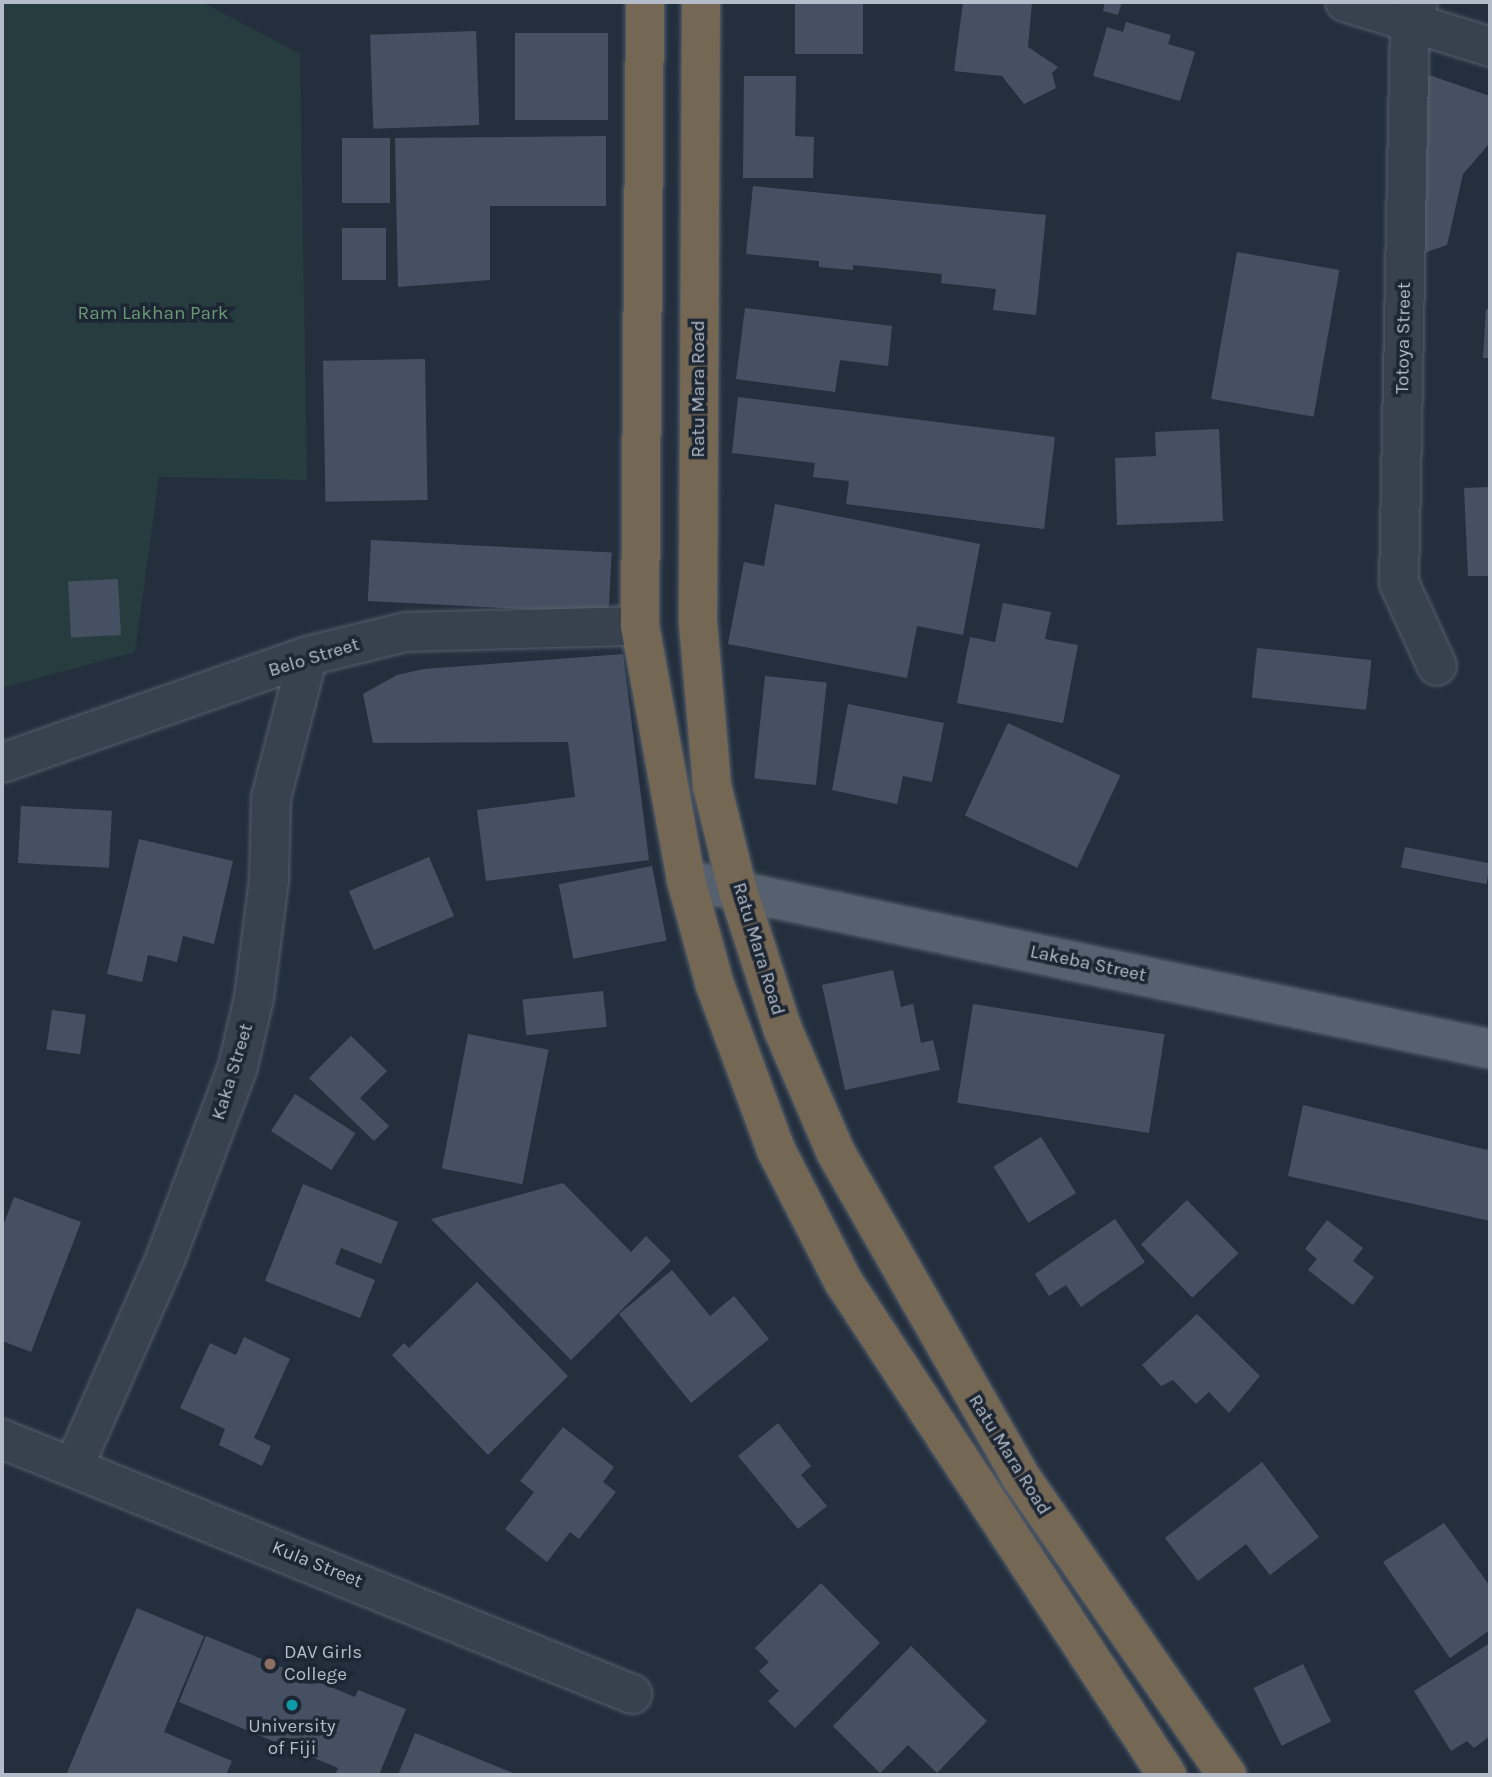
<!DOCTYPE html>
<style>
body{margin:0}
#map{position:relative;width:1492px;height:1777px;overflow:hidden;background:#242f3e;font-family:Karla,sans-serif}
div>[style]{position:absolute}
.green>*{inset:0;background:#263c3f}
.building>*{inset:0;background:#455162;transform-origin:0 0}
.roads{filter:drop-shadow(0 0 2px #565f6c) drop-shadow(0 0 2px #565f6c)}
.minor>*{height:38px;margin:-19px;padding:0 19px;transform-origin:19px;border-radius:19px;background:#38414e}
.major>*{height:38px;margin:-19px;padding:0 19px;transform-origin:19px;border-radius:19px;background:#56606e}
.highway>*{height:38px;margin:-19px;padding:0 19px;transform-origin:19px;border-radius:19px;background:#746855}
.dots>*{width:19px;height:19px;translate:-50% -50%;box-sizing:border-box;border:4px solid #1d2633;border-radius:50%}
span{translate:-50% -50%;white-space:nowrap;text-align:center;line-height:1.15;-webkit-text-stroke:7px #1d2633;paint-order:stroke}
.park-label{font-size:19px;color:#6b9a76}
.street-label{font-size:19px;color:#b4bcc9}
.poi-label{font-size:19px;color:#b4bcc9}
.left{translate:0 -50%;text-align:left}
.frame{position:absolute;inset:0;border:4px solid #b4bcc9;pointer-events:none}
</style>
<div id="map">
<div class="green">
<i style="clip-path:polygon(2px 2px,202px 2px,300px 54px,307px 480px,159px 477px,135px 652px,2px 688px)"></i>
</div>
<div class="building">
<i style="left:795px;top:2px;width:68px;height:52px"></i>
<i style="clip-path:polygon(963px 2px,1032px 2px,1028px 47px,1058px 67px,1052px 73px,1056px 88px,1024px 104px,1002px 76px,954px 71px)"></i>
<i style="clip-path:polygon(1105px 2px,1122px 2px,1118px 15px,1103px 11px)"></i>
<i style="clip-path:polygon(1126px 22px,1171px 35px,1168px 44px,1195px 52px,1180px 101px,1093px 76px,1107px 27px,1123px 32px)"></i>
<i style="left:476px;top:31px;width:94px;height:106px;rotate:88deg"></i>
<i style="left:608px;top:33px;width:87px;height:93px;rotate:90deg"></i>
<i style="clip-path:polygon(1426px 74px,1490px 96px,1490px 143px,1463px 174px,1447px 245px,1415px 256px)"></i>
<i style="clip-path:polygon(744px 76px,796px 76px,795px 136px,814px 137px,813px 178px,743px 178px)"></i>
<i style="clip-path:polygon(606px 136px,606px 206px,490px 206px,490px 280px,398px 287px,395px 138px)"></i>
<i style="left:342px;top:138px;width:48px;height:65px"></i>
<i style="clip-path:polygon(753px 186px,1046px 215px,1036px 315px,993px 310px,996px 289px,941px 283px,942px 274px,853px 265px,853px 270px,819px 267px,819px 261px,746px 254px)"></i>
<i style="left:342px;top:228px;width:44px;height:52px"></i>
<i style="left:1237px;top:252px;width:104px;height:149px;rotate:10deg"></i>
<i style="clip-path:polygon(745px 308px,892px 326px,888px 366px,840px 360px,835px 392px,736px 379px)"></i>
<i style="clip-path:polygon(1486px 309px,1490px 310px,1490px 358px,1483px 358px)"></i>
<i style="left:425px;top:359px;width:141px;height:102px;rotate:89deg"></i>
<i style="clip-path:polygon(738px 397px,1055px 437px,1044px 529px,846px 504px,849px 481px,813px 477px,815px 463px,732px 453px)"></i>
<i style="clip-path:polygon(1219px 429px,1223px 521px,1117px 525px,1115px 458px,1156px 456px,1155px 432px)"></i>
<i style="clip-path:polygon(1490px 487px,1490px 576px,1468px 576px,1464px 488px)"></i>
<i style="clip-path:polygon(775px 504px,980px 544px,963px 635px,917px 626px,907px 678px,728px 644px,744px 562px,764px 566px)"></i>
<i style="left:371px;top:540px;width:241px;height:61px;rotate:3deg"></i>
<i style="left:118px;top:579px;width:56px;height:50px;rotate:87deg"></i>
<i style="clip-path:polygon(1003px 603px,1051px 612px,1045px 639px,1078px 645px,1063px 723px,957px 703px,970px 637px,995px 642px)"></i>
<i style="left:1257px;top:648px;width:115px;height:50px;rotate:6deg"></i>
<i style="clip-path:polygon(623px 654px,649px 860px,486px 881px,477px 810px,575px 797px,568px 742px,373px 743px,363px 694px,397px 675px,424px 669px)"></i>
<i style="left:765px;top:676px;width:62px;height:103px;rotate:6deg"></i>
<i style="clip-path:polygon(848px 704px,944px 723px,932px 782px,903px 776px,897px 804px,832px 790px)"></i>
<i style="left:1008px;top:723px;width:124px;height:102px;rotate:25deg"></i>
<i style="left:21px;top:806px;width:91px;height:57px;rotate:3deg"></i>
<i style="clip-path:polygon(139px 839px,233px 861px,214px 944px,183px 936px,177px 962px,148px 955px,142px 982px,107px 974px)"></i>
<i style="left:1405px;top:847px;width:87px;height:21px;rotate:11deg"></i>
<i style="left:429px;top:857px;width:64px;height:87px;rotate:67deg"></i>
<i style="left:652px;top:866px;width:76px;height:95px;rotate:79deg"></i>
<i style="clip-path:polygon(893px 970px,901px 1007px,913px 1004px,921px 1043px,933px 1040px,940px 1070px,845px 1090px,822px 985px)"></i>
<i style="left:603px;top:991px;width:36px;height:81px;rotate:84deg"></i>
<i style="left:973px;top:1004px;width:194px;height:100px;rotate:9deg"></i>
<i style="left:52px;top:1010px;width:34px;height:40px;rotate:8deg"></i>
<i style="left:468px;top:1034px;width:82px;height:137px;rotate:11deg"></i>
<i style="clip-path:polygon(351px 1036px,387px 1071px,360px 1098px,389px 1126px,374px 1141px,309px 1078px)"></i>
<i style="left:295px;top:1094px;width:72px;height:44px;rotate:33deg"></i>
<i style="clip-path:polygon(1303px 1105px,1487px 1150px,1490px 1142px,1490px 1221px,1288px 1176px)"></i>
<i style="left:1041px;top:1137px;width:66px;height:56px;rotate:58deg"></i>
<i style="clip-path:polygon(563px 1183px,631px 1252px,646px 1236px,671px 1261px,571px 1360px,431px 1219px)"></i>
<i style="clip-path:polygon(303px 1184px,398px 1222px,381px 1264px,341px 1248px,335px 1264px,375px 1280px,360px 1318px,265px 1281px)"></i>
<i style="clip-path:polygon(14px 1197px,81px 1222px,31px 1352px,2px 1341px,2px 1229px)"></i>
<i style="left:1187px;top:1200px;width:74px;height:64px;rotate:46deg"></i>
<i style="clip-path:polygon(1115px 1219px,1145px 1262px,1081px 1307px,1066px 1285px,1049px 1296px,1035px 1274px)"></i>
<i style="clip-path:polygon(1327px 1220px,1363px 1248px,1353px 1261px,1374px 1277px,1353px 1305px,1308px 1270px,1317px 1259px,1305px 1249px)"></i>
<i style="clip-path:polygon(672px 1270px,710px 1316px,734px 1296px,769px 1339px,691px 1403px,619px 1314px)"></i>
<i style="clip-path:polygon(477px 1282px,568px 1376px,488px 1455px,392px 1355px,404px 1343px,409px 1348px)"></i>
<i style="clip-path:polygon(1197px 1314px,1260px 1376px,1229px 1413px,1209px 1392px,1196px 1404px,1173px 1380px,1161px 1386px,1142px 1365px)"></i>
<i style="clip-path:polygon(244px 1337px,290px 1359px,254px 1438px,271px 1446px,262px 1466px,219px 1445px,225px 1429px,180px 1408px,210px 1343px,236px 1355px)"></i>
<i style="clip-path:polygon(778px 1423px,811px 1466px,801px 1475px,827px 1506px,798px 1529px,738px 1456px)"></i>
<i style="clip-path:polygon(563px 1427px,614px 1467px,603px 1482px,616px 1492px,579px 1539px,570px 1532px,547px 1562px,505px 1529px,534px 1492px,520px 1481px)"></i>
<i style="clip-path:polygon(1262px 1462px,1319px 1537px,1270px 1575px,1246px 1544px,1198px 1581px,1165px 1538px)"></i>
<i style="clip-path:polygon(1444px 1523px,1490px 1586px,1490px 1630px,1450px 1658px,1383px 1562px)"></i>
<i style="clip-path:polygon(821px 1583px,880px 1643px,795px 1728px,768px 1701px,779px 1691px,759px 1671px,769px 1662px,755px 1648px)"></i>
<i style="clip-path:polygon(137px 1608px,204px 1636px,164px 1732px,232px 1761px,226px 1775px,66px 1775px)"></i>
<i style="clip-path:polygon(206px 1636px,355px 1697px,358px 1690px,406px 1709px,379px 1775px,335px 1775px,338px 1768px,179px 1702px)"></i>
<i style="clip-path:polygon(1490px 1643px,1490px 1736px,1474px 1748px,1467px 1741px,1451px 1751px,1414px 1691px)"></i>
<i style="clip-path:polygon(911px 1646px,987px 1721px,937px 1773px,908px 1745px,880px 1773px,833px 1726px)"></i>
<i style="left:1303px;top:1664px;width:64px;height:55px;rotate:64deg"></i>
<i style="clip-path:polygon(415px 1733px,518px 1775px,398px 1775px)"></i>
</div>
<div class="roads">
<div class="minor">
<i style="left:1345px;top:2px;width:152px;rotate:17.2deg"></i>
<i style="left:1418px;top:2px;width:21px;rotate:113deg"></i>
<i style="left:1410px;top:21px;width:562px;rotate:91.12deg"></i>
<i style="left:1399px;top:583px;width:91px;rotate:65.4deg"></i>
<i style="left:2px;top:763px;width:324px;rotate:-19.3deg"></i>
<i style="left:308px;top:656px;width:101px;rotate:-13.8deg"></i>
<i style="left:406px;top:632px;width:234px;rotate:-1.5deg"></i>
<i style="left:2px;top:1439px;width:680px;rotate:22.04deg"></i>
<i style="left:74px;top:1466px;width:228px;rotate:-66.2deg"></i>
<i style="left:166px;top:1257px;width:204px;rotate:-69.3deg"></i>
<i style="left:238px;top:1066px;width:70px;rotate:-76.8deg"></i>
<i style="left:254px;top:998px;width:119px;rotate:-82.8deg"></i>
<i style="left:269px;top:880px;width:82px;rotate:-88.6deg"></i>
<i style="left:271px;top:798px;width:147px;rotate:-75.4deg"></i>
</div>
<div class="major">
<i style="left:686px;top:880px;width:822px;rotate:11.87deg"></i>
</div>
<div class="highway">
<i style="left:645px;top:2px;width:624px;rotate:90.46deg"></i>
<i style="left:640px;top:626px;width:258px;rotate:79.7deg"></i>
<i style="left:686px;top:880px;width:109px;rotate:74.6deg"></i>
<i style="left:715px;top:985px;width:176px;rotate:69.7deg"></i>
<i style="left:776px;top:1150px;width:147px;rotate:62.9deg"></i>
<i style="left:843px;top:1281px;width:591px;rotate:56.74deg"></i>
<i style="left:701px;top:2px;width:620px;rotate:90.28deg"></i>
<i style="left:698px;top:622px;width:165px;rotate:85.1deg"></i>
<i style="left:712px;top:786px;width:108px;rotate:76.1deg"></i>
<i style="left:738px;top:891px;width:146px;rotate:72.1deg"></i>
<i style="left:783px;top:1030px;width:134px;rotate:66.7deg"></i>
<i style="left:836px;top:1153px;width:372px;rotate:60.3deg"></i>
<i style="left:1020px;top:1476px;width:364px;rotate:55.3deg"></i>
</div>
</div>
<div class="dots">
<i style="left:270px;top:1664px;background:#8d6e63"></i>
<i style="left:292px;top:1705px;background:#0f9aa8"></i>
</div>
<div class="park-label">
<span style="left:153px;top:314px">Ram Lakhan Park</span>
</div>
<div class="street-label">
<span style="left:1404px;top:338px;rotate:-89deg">Totoya Street</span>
<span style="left:699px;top:389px;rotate:-90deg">Ratu Mara Road</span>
<span style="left:314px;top:658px;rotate:-17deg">Belo Street</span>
<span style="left:758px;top:949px;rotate:73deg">Ratu Mara Road</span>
<span style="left:1088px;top:964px;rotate:12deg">Lakeba Street</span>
<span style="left:233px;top:1072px;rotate:-73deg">Kaka Street</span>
<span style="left:1009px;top:1455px;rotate:58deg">Ratu Mara Road</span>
<span style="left:317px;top:1565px;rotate:22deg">Kula Street</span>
</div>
<div class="poi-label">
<span class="left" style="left:284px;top:1664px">DAV Girls<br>College</span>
<span style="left:292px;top:1738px">University<br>of Fiji</span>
</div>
<div class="frame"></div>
</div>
